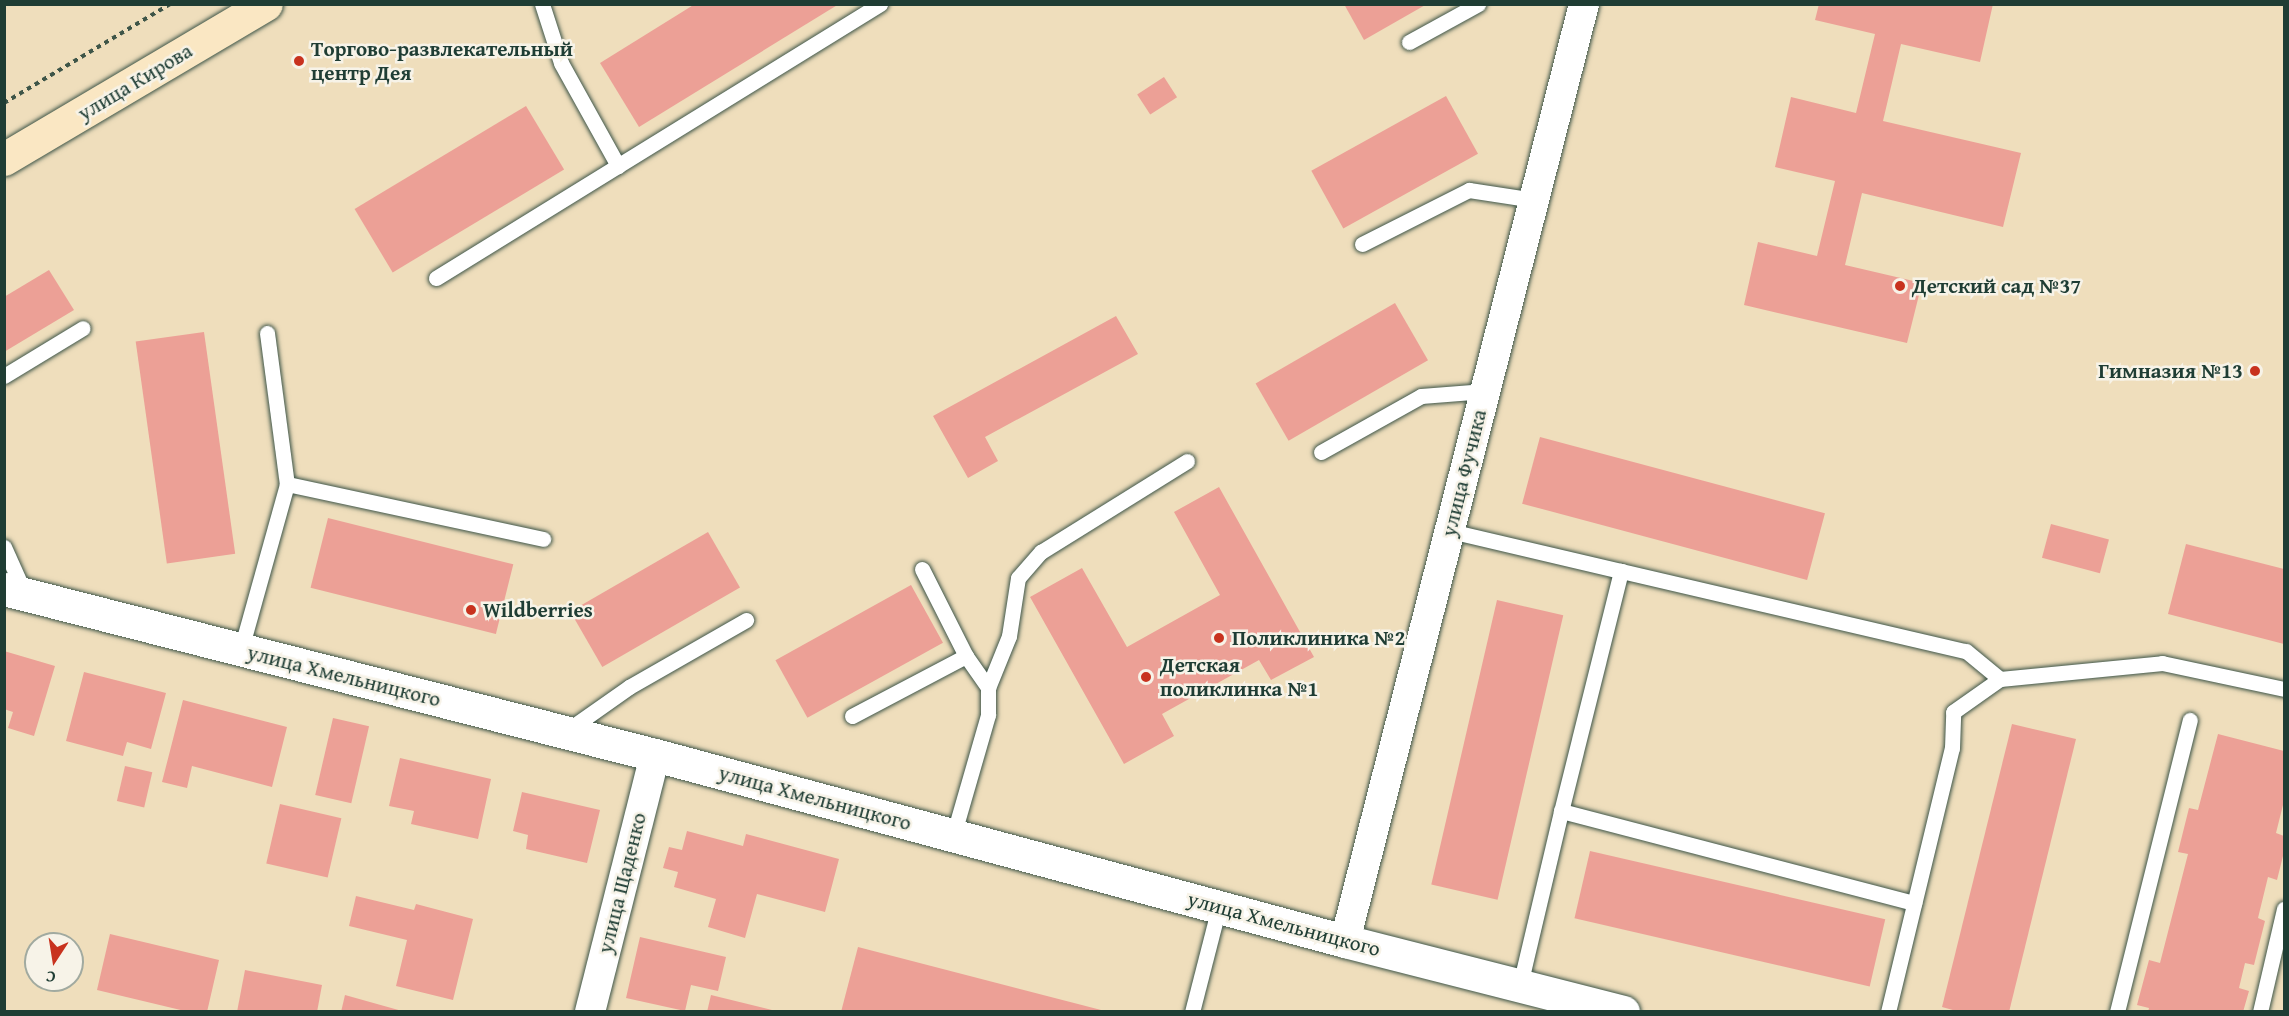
<!DOCTYPE html>
<meta charset="utf-8">
<style>
body{margin:0}
#map{position:relative;width:2289px;height:1016px;overflow:hidden;background:#efdebc;font-family:"Gentium Book Plus",serif}
div>[style]{position:absolute}
.building>*{inset:0;background:#eca096;transform-origin:0 0}
.path>*{height:4px;margin-top:-2px;transform-origin:0;background:repeating-linear-gradient(90deg,#3e5548 0 4.5px,transparent 0 9px)}
.roads{filter:drop-shadow(0 0 2px #3e5548) drop-shadow(0 0 2px #3e5548)}
.service>*{height:15px;margin:-7.5px;padding:0 7.5px;transform-origin:7.5px;border-radius:7.5px;background:#fff}
.minor>*{height:30px;margin:-15px;padding:0 15px;transform-origin:15px;border-radius:15px;background:#fff}
.tertiary>*{height:33px;margin:-16.5px;padding:0 16.5px;transform-origin:16.5px;border-radius:16.5px;background:#fff}
.secondary>*{height:33px;margin:-16.5px;padding:0 16.5px;transform-origin:16.5px;border-radius:16.5px;background:#fae7c3}
.dots>*{width:16px;height:16px;translate:-50% -50%;box-sizing:border-box;border:3px solid #f7f3e8;border-radius:50%}
span{translate:-50% -50%;white-space:nowrap;text-align:center;line-height:1.15;-webkit-text-stroke:5px #f7f3e8;paint-order:stroke}
.poi-label{font-size:21px;color:#1f3d34;font-weight:700}
.left{translate:0 -50%;text-align:left}
.right{translate:-100% -50%;text-align:right}
.street-label{font-size:21px;color:#1f3d34}
.frame{position:absolute;inset:0;border:6px solid #1f3d34;pointer-events:none}
.north{position:absolute;left:24px;top:932px;width:60px;height:60px;box-sizing:border-box;background:#f7f3e8;border:2px solid #a1aaa0;border-radius:50%;rotate:192deg;font-size:16px;font-weight:700;line-height:24px;text-align:center;color:#1f3d34}
.north::after{content:'';display:block;margin:auto;width:21px;height:27px;background:#c8321e;clip-path:polygon(50% 0,100% 100%,50% 72%,0 100%)}
</style>
<div id="map">
<div class="building">
<i style="clip-path:polygon(695px 4px,839px 4px,639px 127px,600px 63px)"></i>
<i style="clip-path:polygon(1344px 4px,1427px 4px,1364px 40px)"></i>
<i style="clip-path:polygon(1819px 4px,1993px 4px,1980px 62px,1901px 44px,1883px 121px,2021px 153px,2003px 227px,1862px 193px,1845px 265px,1922px 283px,1907px 343px,1744px 305px,1758px 242px,1817px 256px,1835px 181px,1775px 167px,1791px 97px,1856px 113px,1875px 34px,1815px 20px)"></i>
<i style="left:1164px;top:77px;width:24px;height:32px;rotate:57deg"></i>
<i style="left:1446px;top:96px;width:66px;height:154px;rotate:61deg"></i>
<i style="left:526px;top:106px;width:74px;height:200px;rotate:59deg"></i>
<i style="clip-path:polygon(49px 270px,74px 310px,4px 352px,4px 297px)"></i>
<i style="left:1395px;top:303px;width:66px;height:161px;rotate:60deg"></i>
<i style="clip-path:polygon(1116px 316px,1138px 354px,985px 437px,998px 461px,968px 478px,933px 416px)"></i>
<i style="left:204px;top:332px;width:224px;height:69px;rotate:82deg"></i>
<i style="left:1540px;top:437px;width:295px;height:69px;rotate:15deg"></i>
<i style="clip-path:polygon(1219px 487px,1314px 657px,1271px 680px,1259px 660px,1162px 714px,1174px 736px,1124px 764px,1030px 597px,1082px 568px,1127px 647px,1220px 595px,1174px 512px)"></i>
<i style="left:328px;top:518px;width:191px;height:72px;rotate:14deg"></i>
<i style="left:2051px;top:524px;width:60px;height:35px;rotate:15deg"></i>
<i style="left:708px;top:532px;width:64px;height:159px;rotate:60deg"></i>
<i style="clip-path:polygon(2186px 544px,2284px 569px,2284px 644px,2168px 614px)"></i>
<i style="left:911px;top:585px;width:66px;height:155px;rotate:61deg"></i>
<i style="left:1497px;top:600px;width:68px;height:292px;rotate:13deg"></i>
<i style="clip-path:polygon(4px 651px,55px 666px,34px 736px,8px 728px,13px 712px,4px 709px)"></i>
<i style="clip-path:polygon(84px 672px,166px 693px,151px 749px,127px 742px,123px 756px,66px 741px)"></i>
<i style="clip-path:polygon(183px 700px,287px 727px,272px 787px,192px 766px,187px 788px,162px 782px)"></i>
<i style="left:333px;top:718px;width:37px;height:79px;rotate:13deg"></i>
<i style="clip-path:polygon(2012px 724px,2076px 739px,2009px 1012px,1960px 1012px,1942px 1007px)"></i>
<i style="clip-path:polygon(2218px 734px,2284px 751px,2284px 801px,2276px 833px,2284px 836px,2284px 852px,2277px 880px,2268px 877px,2258px 918px,2265px 921px,2254px 965px,2245px 963px,2239px 988px,2249px 991px,2243px 1012px,2148px 1012px,2149px 1008px,2137px 1005px,2149px 960px,2160px 963px,2188px 854px,2178px 852px,2189px 808px,2198px 810px)"></i>
<i style="clip-path:polygon(400px 758px,491px 779px,478px 839px,411px 824px,414px 811px,389px 806px)"></i>
<i style="left:125px;top:766px;width:28px;height:36px;rotate:13deg"></i>
<i style="clip-path:polygon(522px 792px,600px 810px,587px 863px,526px 849px,528px 835px,513px 831px)"></i>
<i style="left:280px;top:804px;width:63px;height:61px;rotate:13deg"></i>
<i style="clip-path:polygon(687px 831px,743px 846px,746px 834px,839px 859px,825px 912px,757px 894px,745px 938px,708px 927px,716px 899px,674px 887px,678px 872px,663px 868px,669px 847px,682px 850px)"></i>
<i style="left:1590px;top:851px;width:303px;height:69px;rotate:13deg"></i>
<i style="clip-path:polygon(356px 896px,414px 910px,416px 904px,473px 919px,453px 1000px,396px 986px,407px 940px,349px 926px)"></i>
<i style="clip-path:polygon(110px 934px,219px 960px,207px 1012px,189px 1012px,97px 990px)"></i>
<i style="clip-path:polygon(640px 937px,726px 957px,718px 991px,691px 985px,685px 1011px,626px 998px)"></i>
<i style="clip-path:polygon(858px 947px,1105px 1011px,1105px 1012px,841px 1012px)"></i>
<i style="clip-path:polygon(245px 970px,322px 985px,317px 1012px,237px 1012px)"></i>
<i style="clip-path:polygon(345px 995px,402px 1011px,402px 1012px,341px 1012px)"></i>
<i style="clip-path:polygon(711px 995px,776px 1011px,776px 1012px,707px 1012px)"></i>
</div>
<div class="path">
<i style="left:4px;top:103px;width:193px;rotate:-30.8deg"></i>
</div>
<div class="roads">
<div class="service">
<i style="left:542px;top:4px;width:62px;rotate:72.1deg"></i>
<i style="left:561px;top:63px;width:118px;rotate:61deg"></i>
<i style="left:1409px;top:42px;width:79px;rotate:-28.8deg"></i>
<i style="left:1362px;top:244px;width:120px;rotate:-26.8deg"></i>
<i style="left:1469px;top:190px;width:66px;rotate:8.7deg"></i>
<i style="left:436px;top:278px;width:522px;rotate:-31.68deg"></i>
<i style="left:267px;top:333px;width:152px;rotate:82.5deg"></i>
<i style="left:287px;top:484px;width:262px;rotate:12.1deg"></i>
<i style="left:4px;top:376px;width:92px;rotate:-31.3deg"></i>
<i style="left:1321px;top:452px;width:115px;rotate:-29.2deg"></i>
<i style="left:1421px;top:396px;width:64px;rotate:-4.5deg"></i>
<i style="left:1450px;top:531px;width:176px;rotate:13.2deg"></i>
<i style="left:1621px;top:571px;width:247px;rotate:104deg"></i>
<i style="left:4px;top:547px;width:51px;rotate:65.9deg"></i>
<i style="left:922px;top:569px;width:97px;rotate:63.2deg"></i>
<i style="left:1621px;top:571px;width:354px;rotate:13.1deg"></i>
<i style="left:1966px;top:651px;width:44px;rotate:39.5deg"></i>
<i style="left:241px;top:649px;width:171px;rotate:-74.4deg"></i>
<i style="left:988px;top:688px;width:56px;rotate:-68deg"></i>
<i style="left:1009px;top:636px;width:59px;rotate:-81.2deg"></i>
<i style="left:1018px;top:578px;width:35px;rotate:-49deg"></i>
<i style="left:1041px;top:552px;width:172px;rotate:-31.9deg"></i>
<i style="left:852px;top:716px;width:129px;rotate:-27.8deg"></i>
<i style="left:966px;top:656px;width:39px;rotate:55deg"></i>
<i style="left:988px;top:688px;width:27px;rotate:90deg"></i>
<i style="left:988px;top:715px;width:126px;rotate:106.1deg"></i>
<i style="left:568px;top:730px;width:75px;rotate:-35.2deg"></i>
<i style="left:629px;top:687px;width:135px;rotate:-29.8deg"></i>
<i style="left:1520px;top:985px;width:179px;rotate:-76.7deg"></i>
<i style="left:1561px;top:811px;width:365px;rotate:14.6deg"></i>
<i style="left:1192px;top:1012px;width:108px;rotate:-75.6deg"></i>
<i style="left:1888px;top:1012px;width:272px;rotate:-76.4deg"></i>
<i style="left:1952px;top:748px;width:36px;rotate:-88deg"></i>
<i style="left:1953px;top:712px;width:57px;rotate:-35.1deg"></i>
<i style="left:2000px;top:679px;width:163px;rotate:-5.6deg"></i>
<i style="left:2162px;top:663px;width:125px;rotate:12deg"></i>
<i style="left:2117px;top:1012px;width:301px;rotate:-76deg"></i>
<i style="left:2260px;top:1012px;width:106px;rotate:-76.9deg"></i>
</div>
<div class="minor">
<i style="left:1345px;top:941px;width:967px;rotate:-75.69deg"></i>
<i style="left:590px;top:1012px;width:265px;rotate:-75.8deg"></i>
</div>
<div class="tertiary">
<i style="left:4px;top:589px;width:672px;rotate:14.31deg"></i>
<i style="left:655px;top:755px;width:715px;rotate:15.09deg"></i>
<i style="left:1345px;top:941px;width:287px;rotate:14.3deg"></i>
</div>
<div class="secondary">
<i style="left:4px;top:159px;width:304px;rotate:-30.6deg"></i>
</div>
</div>
<div class="dots">
<i style="left:299px;top:61px;background:#c8321e"></i>
<i style="left:1900px;top:286px;background:#c8321e"></i>
<i style="left:2255px;top:371px;background:#c8321e"></i>
<i style="left:471px;top:610px;background:#c8321e"></i>
<i style="left:1219px;top:638px;background:#c8321e"></i>
<i style="left:1146px;top:677px;background:#c8321e"></i>
</div>
<div class="poi-label">
<span class="left" style="left:311px;top:61px">Торгово-развлекательный<br>центр Дея</span>
<span class="left" style="left:1912px;top:286px">Детский сад №37</span>
<span class="right" style="left:2243px;top:371px">Гимназия №13</span>
<span class="left" style="left:483px;top:610px">Wildberries</span>
<span class="left" style="left:1232px;top:638px">Поликлиника №2</span>
<span class="left" style="left:1160px;top:677px">Детская<br>поликлинка №1</span>
</div>
<div class="street-label">
<span style="left:135px;top:82px;rotate:-31deg">улица Кирова</span>
<span style="left:1464px;top:473px;rotate:-76deg">улица Фучика</span>
<span style="left:344px;top:676px;rotate:14deg">улица Хмельницкого</span>
<span style="left:815px;top:798px;rotate:15deg">улица Хмельницкого</span>
<span style="left:622px;top:883px;rotate:-76deg">улица Щаденко</span>
<span style="left:1284px;top:924px;rotate:15deg">улица Хмельницкого</span>
</div>
<div class="frame"></div>
<div class="north">С</div>
</div>
